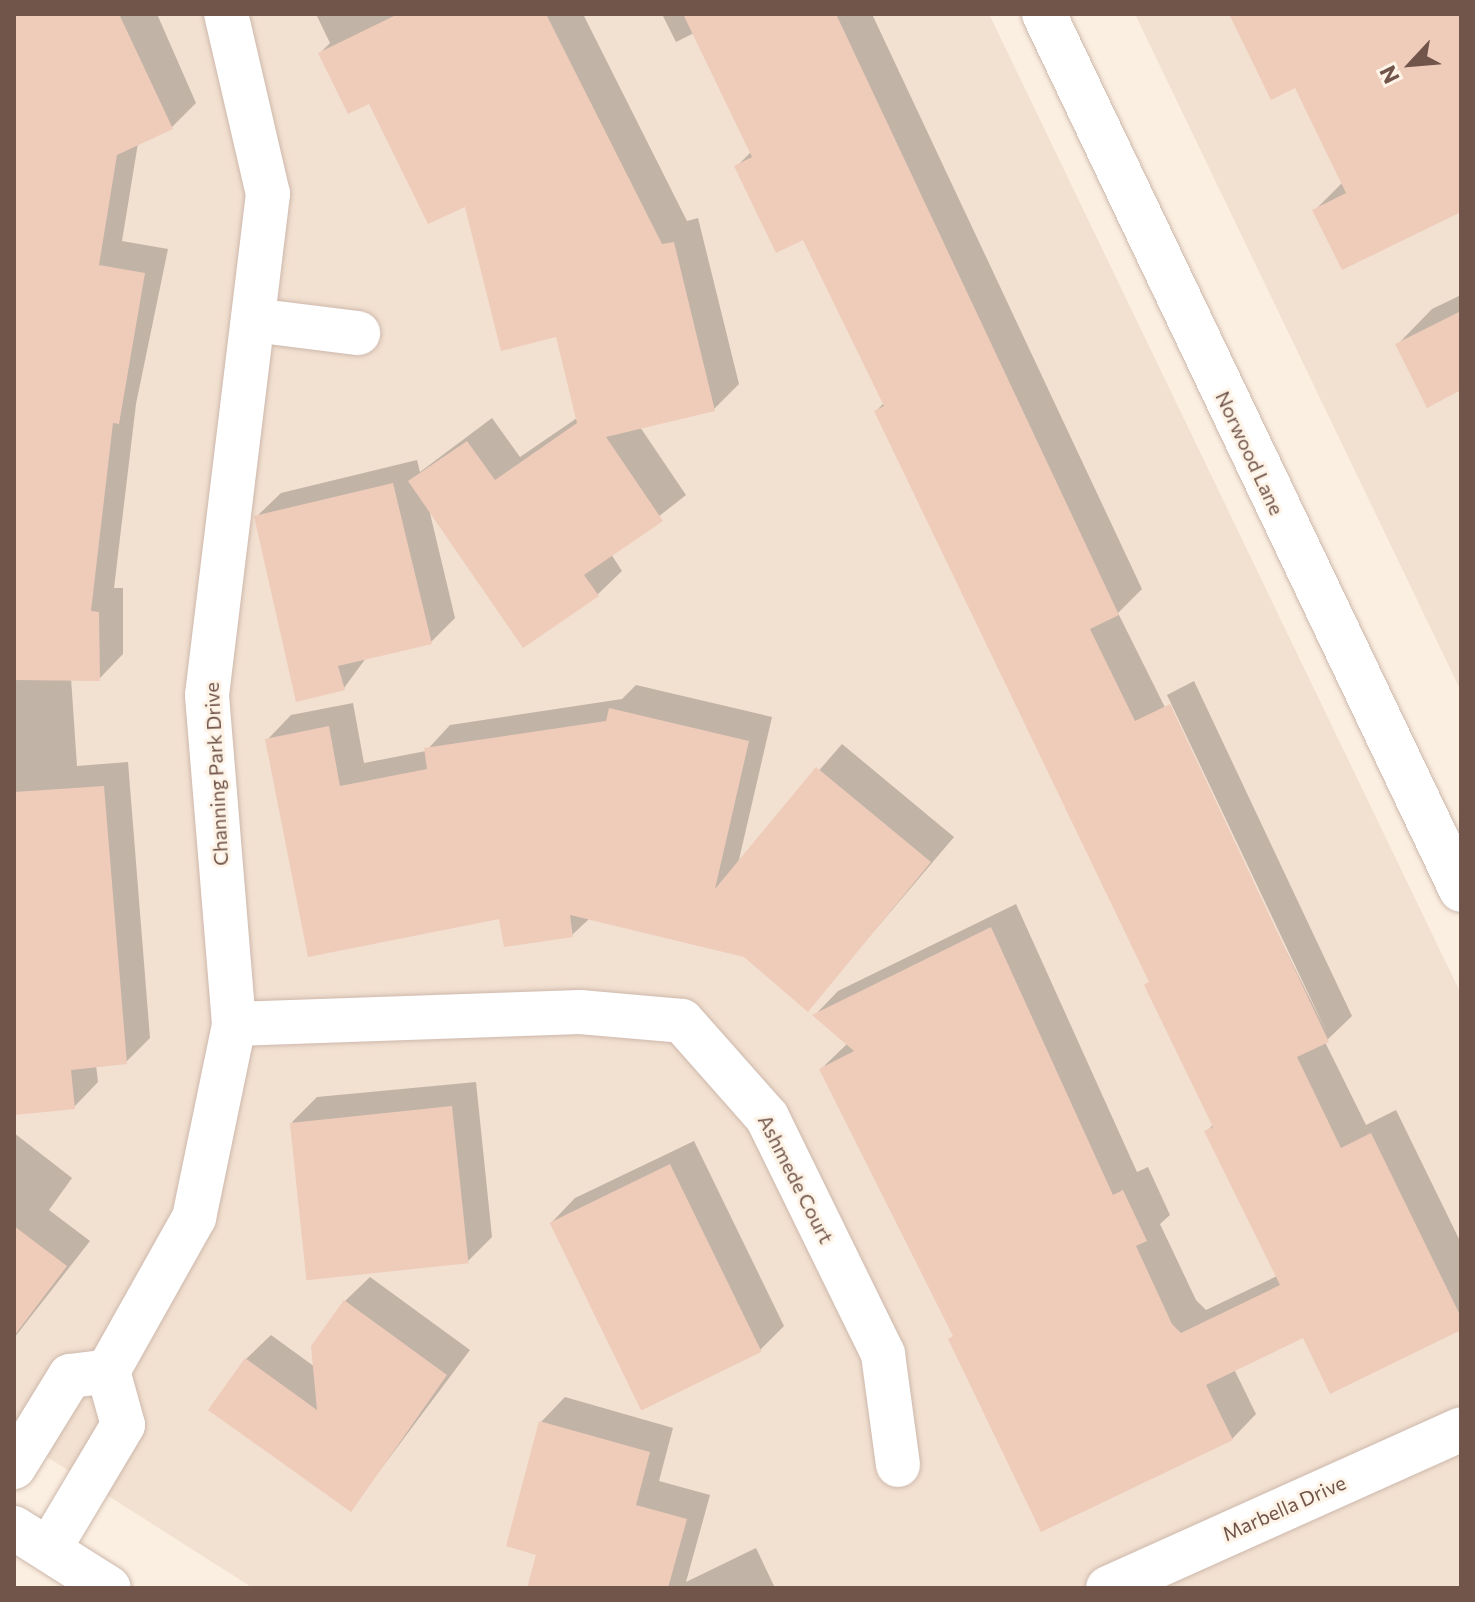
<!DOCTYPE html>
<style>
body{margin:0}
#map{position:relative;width:1475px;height:1602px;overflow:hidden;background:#fbefe1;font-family:Commissioner,sans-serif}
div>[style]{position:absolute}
.residential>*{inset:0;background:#f2e0d0}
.shadow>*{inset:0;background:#0003}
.building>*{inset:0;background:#efcbba;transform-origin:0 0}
.roads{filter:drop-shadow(0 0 2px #cdb8ac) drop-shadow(0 0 2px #cdb8ac)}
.street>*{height:44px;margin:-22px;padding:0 22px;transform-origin:22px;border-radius:22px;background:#fff}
.secondary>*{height:44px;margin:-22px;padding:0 22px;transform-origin:22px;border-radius:22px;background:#fff}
span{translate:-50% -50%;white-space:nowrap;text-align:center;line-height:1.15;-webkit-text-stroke:6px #fef3e7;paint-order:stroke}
.street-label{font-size:20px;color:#71544a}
.frame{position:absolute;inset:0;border:16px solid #71544a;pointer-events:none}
.north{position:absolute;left:1371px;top:24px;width:80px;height:80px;-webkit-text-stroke:6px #fef3e7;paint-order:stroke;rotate:244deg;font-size:22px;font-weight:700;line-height:32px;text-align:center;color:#71544a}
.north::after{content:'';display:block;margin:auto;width:28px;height:36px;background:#71544a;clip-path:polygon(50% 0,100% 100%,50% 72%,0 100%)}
</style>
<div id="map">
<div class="residential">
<i style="clip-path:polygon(14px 14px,989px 14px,1461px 994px,1461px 1588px,253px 1588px,14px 1436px)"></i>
<i style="clip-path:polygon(1135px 14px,1461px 14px,1461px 691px)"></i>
</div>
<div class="shadow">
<i style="clip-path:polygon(14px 14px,157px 14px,196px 103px,172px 127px,138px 143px,122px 241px,168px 249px,136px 404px,114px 588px,123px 588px,123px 654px,99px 679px,71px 678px,77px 766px,128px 762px,150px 1038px,126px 1062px,96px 1065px,98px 1082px,74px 1107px,14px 1113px)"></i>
<i style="clip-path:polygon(316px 14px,583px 14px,687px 221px,698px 218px,739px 384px,714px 409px,640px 427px,686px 495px,611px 554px,622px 571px,597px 595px,429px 509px,455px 618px,431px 642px,366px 658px,344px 688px,256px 517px,281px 493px,417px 460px,420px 472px,492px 418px,520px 457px,577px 418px,557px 335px,466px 204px,320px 53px,330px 43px)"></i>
<i style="clip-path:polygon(662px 14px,872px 14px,1142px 589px,1118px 613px,1327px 1033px,1167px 695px,1194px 681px,1352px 1016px,1325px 1042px,1366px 1125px,1396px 1110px,1461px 1243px,1461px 1328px,1304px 1335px,1234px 1369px,1256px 1414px,1232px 1439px,955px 1335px,821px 1069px,848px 1043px,815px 1015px,838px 991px,1016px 904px,1137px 1172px,1148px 1167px,1170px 1215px,1160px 1224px,1196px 1300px,1206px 1310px,1277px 1276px,1207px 1131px,1214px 1124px,1150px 981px,876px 411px,885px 402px,804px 237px,736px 167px,752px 151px,694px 33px,676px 42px)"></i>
<i style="clip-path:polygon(1232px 14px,1461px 14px,1461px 210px,1315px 210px,1343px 182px,1296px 85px)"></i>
<i style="clip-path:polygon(1461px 295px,1461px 388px,1397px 345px,1432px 309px)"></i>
<i style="clip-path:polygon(636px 685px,772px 717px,738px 864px,842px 744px,954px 837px,808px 1009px,745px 955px,590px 918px,572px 935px,501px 917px,267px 740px,291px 715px,353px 703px,364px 763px,426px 751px,450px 725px,622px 699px)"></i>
<i style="clip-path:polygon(476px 1082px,492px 1237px,468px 1261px,292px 1122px,317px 1097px)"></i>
<i style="clip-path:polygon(14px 1133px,72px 1178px,49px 1210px,90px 1241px,14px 1338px)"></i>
<i style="clip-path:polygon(694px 1141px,784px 1326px,760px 1350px,551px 1223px,575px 1198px)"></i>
<i style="clip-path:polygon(370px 1277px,470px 1350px,351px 1509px,246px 1359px,271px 1335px,315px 1367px,345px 1301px)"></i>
<i style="clip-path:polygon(565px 1397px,673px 1428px,659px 1481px,710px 1495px,686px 1582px,756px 1548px,775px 1588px,529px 1588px,539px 1553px,541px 1422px)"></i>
</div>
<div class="building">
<i style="clip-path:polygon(14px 14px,119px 14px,173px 129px,117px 155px,99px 265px,145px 273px,119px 424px,113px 423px,91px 611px,99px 612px,100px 681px,14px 680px)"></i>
<i style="clip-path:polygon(398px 14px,546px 14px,662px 244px,674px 242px,715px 411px,606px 437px,663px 521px,584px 575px,599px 596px,523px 648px,408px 481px,467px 441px,495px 480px,577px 423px,556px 337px,501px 351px,465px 207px,428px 224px,369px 104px,348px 114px,318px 53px)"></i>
<i style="clip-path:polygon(683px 14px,836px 14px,1119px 615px,1090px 629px,1135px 721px,1170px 704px,1329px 1042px,1297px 1057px,1341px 1148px,1371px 1133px,1461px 1317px,1461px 1330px,1330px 1394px,1303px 1338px,1206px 1385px,1233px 1440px,1041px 1532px,948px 1339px,953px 1336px,819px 1069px,854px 1051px,812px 1015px,991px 927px,1113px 1195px,1123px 1190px,1147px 1241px,1136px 1246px,1172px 1324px,1181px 1333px,1280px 1285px,1204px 1131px,1213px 1127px,1144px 985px,1149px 982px,874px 411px,884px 406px,803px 240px,776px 253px,734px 166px,752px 157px)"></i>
<i style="clip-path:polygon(1229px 14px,1461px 14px,1461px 212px,1342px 270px,1312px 210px,1346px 193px,1295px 88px,1271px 100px)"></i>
<i style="clip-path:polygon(1461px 311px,1461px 390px,1427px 408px,1395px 344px)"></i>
<i style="clip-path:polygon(393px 483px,432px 644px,338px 666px,345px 690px,296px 702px,254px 516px)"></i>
<i style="clip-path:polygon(609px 708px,749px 741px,715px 889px,816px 767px,931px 862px,808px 1012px,744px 957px,570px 915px,573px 937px,504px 947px,499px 919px,308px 957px,265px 739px,329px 726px,340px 786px,427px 769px,424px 748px,606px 721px)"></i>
<i style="clip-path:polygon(104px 786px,127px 1064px,71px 1070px,75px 1109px,14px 1115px,14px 792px)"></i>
<i style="left:452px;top:1106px;width:158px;height:163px;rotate:84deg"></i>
<i style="left:670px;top:1164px;width:209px;height:134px;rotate:64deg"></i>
<i style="clip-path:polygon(14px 1226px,67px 1266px,14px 1336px)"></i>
<i style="clip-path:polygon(344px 1300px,447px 1375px,351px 1512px,208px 1410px,245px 1358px,317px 1410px,311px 1346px)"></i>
<i style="clip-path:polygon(539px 1421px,650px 1452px,636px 1505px,687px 1519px,668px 1588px,527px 1588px,536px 1555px,506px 1546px)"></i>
</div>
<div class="roads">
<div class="street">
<i style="left:1044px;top:14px;width:970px;rotate:64.54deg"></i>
<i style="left:253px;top:320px;width:106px;rotate:7.1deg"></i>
<i style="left:234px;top:1024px;width:346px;rotate:-2deg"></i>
<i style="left:580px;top:1012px;width:102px;rotate:5deg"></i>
<i style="left:682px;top:1021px;width:128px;rotate:48.5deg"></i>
<i style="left:767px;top:1117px;width:264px;rotate:63.9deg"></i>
<i style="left:883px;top:1354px;width:112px;rotate:82.3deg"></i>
<i style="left:108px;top:1371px;width:176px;rotate:-60.7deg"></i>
<i style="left:194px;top:1218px;width:198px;rotate:-78.3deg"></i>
<i style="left:234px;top:1024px;width:330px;rotate:-94.7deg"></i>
<i style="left:207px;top:695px;width:505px;rotate:-83.06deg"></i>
<i style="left:268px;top:194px;width:185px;rotate:-103.1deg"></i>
<i style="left:14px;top:1467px;width:107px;rotate:-58.4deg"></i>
<i style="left:70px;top:1376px;width:38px;rotate:-7deg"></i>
<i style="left:108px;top:1371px;width:56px;rotate:74.5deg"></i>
<i style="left:123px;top:1425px;width:144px;rotate:120.8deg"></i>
<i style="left:1108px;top:1588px;width:387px;rotate:-24.2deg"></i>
</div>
<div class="secondary">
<i style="left:14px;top:1528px;width:112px;rotate:32.3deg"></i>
</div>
</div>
<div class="street-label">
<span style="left:1250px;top:453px;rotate:65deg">Norwood Lane</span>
<span style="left:216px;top:774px;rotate:-93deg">Channing Park Drive</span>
<span style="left:796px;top:1179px;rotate:63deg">Ashmede Court</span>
<span style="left:1284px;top:1508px;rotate:-24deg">Marbella Drive</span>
</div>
<div class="frame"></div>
<div class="north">N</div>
</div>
